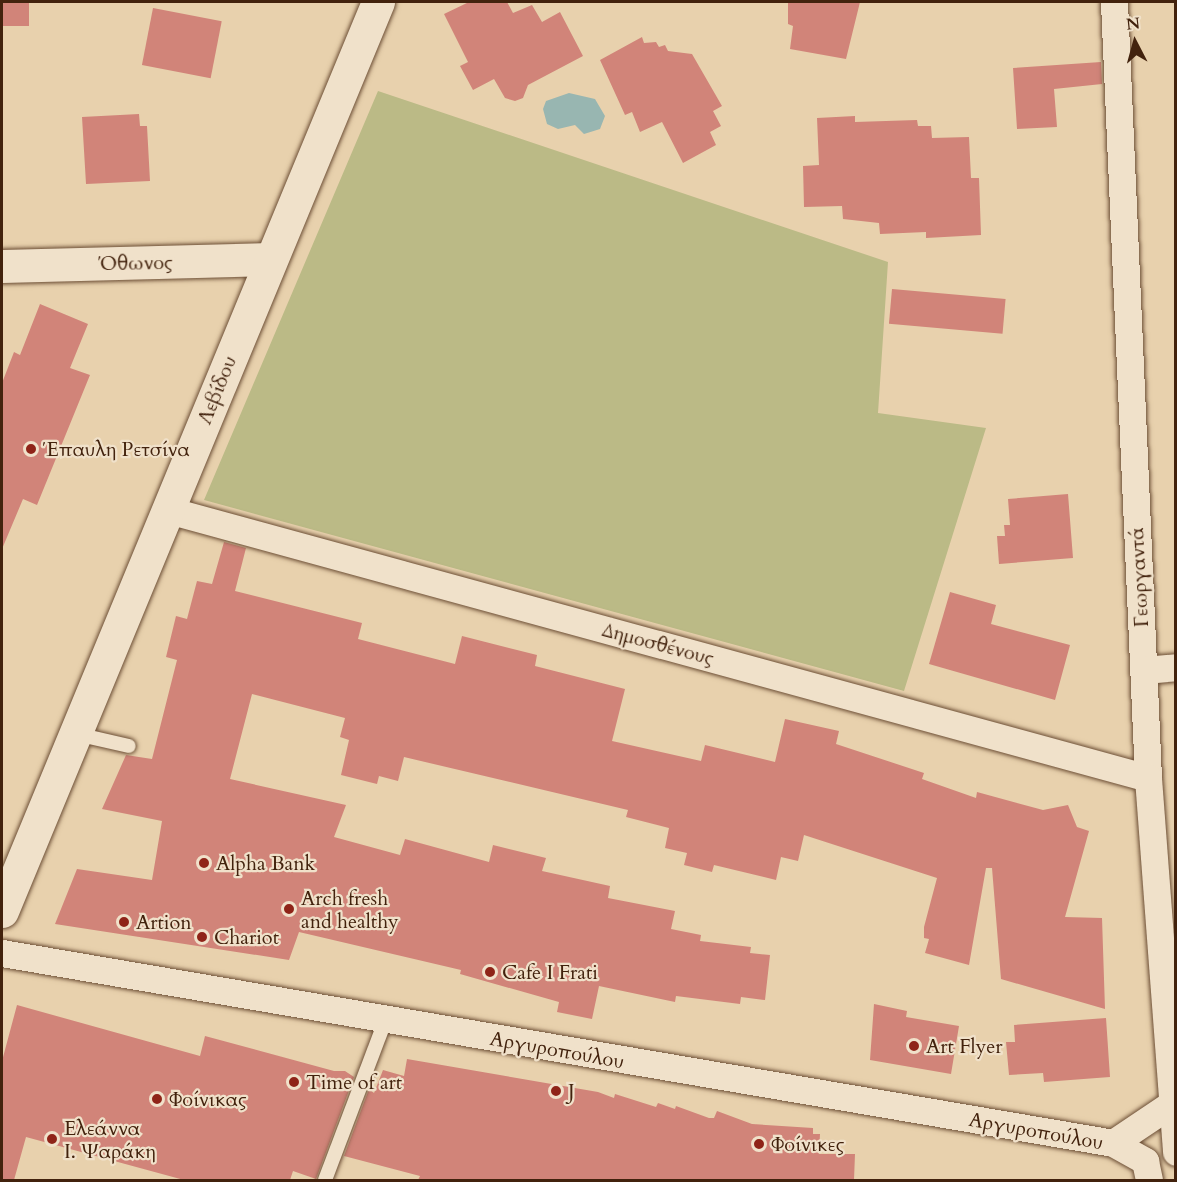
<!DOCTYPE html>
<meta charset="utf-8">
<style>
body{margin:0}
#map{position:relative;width:1177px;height:1182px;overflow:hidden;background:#e8d1ad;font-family:Cardo,serif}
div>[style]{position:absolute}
.green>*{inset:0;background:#bbba86}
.water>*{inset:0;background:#98b6b1}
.building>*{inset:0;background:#d18479;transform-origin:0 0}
.roads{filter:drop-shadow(0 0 2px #6c4e35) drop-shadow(0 0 2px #6c4e35)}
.lane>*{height:14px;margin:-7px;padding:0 7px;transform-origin:7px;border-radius:7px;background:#f0e1ca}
.street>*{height:27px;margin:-13.5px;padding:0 13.5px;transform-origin:13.5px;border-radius:13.5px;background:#f0e1ca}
.secondary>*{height:33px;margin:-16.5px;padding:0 16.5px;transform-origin:16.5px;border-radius:16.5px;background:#f0e1ca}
.dots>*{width:16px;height:16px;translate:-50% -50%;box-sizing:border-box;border:3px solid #f0e1ca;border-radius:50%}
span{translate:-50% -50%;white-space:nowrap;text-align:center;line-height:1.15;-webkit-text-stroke:4.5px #f0e1ca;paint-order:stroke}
.street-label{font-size:20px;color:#42220d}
.poi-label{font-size:20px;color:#42220d}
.left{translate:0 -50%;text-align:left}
.frame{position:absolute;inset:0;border:3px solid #42220d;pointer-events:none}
.north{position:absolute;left:1105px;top:12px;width:60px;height:60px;-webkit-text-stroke:4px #f0e1ca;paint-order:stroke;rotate:354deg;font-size:16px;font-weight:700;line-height:24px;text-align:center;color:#42220d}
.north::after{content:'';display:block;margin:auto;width:21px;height:27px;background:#42220d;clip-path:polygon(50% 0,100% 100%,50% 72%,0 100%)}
</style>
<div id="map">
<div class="green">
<i style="clip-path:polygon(378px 91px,888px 262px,878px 413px,986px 428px,904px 691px,204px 500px)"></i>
</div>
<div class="water">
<i style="clip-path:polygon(569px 93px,595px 99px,605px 116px,600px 129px,584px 134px,575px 125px,558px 129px,547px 124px,543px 109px,546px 101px)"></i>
</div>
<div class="building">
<i style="left:2px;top:2px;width:27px;height:24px"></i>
<i style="clip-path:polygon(469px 2px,507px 2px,513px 13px,532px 5px,542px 22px,560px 12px,583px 56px,528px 85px,523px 98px,515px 101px,505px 98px,494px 79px,473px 90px,460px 66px,468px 62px,444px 14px)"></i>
<i style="clip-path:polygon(788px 2px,860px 2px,846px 59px,790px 49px,793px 26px,788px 24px)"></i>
<i style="left:153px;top:8px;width:70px;height:58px;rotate:11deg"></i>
<i style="clip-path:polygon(642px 37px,644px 43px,656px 42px,659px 47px,665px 45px,668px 51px,692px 54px,722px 106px,713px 111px,721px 126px,710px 132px,716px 145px,683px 163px,662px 122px,640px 132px,632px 112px,625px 115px,600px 60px)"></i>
<i style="clip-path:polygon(1101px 62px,1102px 84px,1054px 89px,1057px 127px,1017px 129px,1013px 68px)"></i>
<i style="clip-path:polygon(139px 114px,140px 126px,147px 126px,150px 181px,86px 184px,82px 117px)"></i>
<i style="clip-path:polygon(855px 116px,855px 122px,917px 120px,918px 126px,931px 126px,932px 138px,969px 137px,971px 178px,979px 178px,981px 235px,926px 238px,926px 232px,880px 234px,879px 223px,843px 219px,842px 206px,804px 207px,803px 166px,819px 165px,817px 118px)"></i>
<i style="left:892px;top:289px;width:114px;height:35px;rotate:5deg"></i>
<i style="clip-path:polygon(40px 304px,88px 324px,70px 368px,90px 375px,37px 505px,23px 499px,2px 549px,2px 383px,14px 352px,20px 355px)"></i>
<i style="clip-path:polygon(1068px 494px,1073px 558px,999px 564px,997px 536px,1005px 536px,1004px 525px,1010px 525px,1008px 499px)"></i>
<i style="clip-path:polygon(224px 542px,246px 548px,235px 591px,362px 623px,358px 639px,455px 664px,462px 636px,537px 655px,535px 666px,625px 689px,612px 741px,701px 761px,705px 745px,775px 762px,785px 719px,839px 731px,836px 744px,924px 773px,922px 779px,976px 798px,977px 792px,1043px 810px,1068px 805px,1077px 827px,1089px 831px,1065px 917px,1102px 918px,1105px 1009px,1001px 979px,992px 868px,986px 868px,969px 965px,925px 953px,929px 939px,924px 938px,924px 927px,937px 878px,804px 835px,798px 861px,781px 857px,776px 880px,714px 865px,712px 872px,684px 865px,687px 853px,665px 848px,669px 828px,626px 817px,628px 810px,404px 757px,398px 781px,379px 776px,377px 784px,341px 775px,349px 740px,340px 737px,345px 718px,252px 694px,230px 779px,346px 805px,334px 837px,400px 855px,405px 839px,489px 862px,493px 845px,546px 858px,542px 871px,610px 886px,608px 898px,675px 911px,671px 929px,701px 935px,700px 941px,751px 947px,750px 953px,770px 955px,765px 1000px,741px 997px,740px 1004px,676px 996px,675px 1002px,599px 986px,592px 1019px,557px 1012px,559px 1002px,460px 974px,461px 970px,299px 932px,289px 960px,55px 924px,77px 869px,152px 880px,162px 821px,102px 809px,126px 755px,152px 759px,177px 660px,166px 657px,176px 616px,187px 619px,197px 581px,212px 584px)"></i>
<i style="clip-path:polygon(950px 592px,996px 605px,991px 624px,1070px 645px,1055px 700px,929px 664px)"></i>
<i style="clip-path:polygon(874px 1004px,907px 1011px,906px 1017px,959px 1026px,951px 1074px,870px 1060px)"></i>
<i style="clip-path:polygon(17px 1005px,200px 1056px,205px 1036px,334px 1071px,345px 1071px,354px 1077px,316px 1179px,293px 1171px,290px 1180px,184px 1180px,26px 1137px,14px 1180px,2px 1180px,2px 1061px)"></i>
<i style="clip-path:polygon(1106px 1018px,1110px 1077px,1044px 1082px,1043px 1073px,1009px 1075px,1006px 1042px,1015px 1042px,1014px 1025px)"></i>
<i style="clip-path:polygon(407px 1059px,598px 1092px,614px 1098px,615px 1094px,656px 1107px,658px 1103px,675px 1109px,676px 1106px,709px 1118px,714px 1118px,717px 1111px,752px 1124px,813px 1128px,813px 1134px,820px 1134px,819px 1154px,855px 1154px,854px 1180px,418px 1180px,420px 1176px,344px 1156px,369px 1089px,374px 1093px,383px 1070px,404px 1076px)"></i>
</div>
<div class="roads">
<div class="lane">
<i style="left:76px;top:734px;width:54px;rotate:12.8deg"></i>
<i style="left:325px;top:1180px;width:170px;rotate:-69.3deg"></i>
</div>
<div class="street">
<i style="left:1114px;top:2px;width:777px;rotate:87.49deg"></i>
<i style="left:1148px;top:778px;width:375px;rotate:85.7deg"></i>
<i style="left:168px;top:510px;width:1016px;rotate:15.29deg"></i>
<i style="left:1144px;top:670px;width:32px;rotate:-5deg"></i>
<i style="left:2px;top:953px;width:1127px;rotate:9.7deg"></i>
<i style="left:1113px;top:1143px;width:37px;rotate:29deg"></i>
<i style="left:1145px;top:1161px;width:19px;rotate:78deg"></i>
<i style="left:1113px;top:1143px;width:70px;rotate:-33.9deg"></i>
</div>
<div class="secondary">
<i style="left:2px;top:266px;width:269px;rotate:-1.5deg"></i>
<i style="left:2px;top:911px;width:984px;rotate:-67.53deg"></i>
</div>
</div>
<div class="dots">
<i style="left:31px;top:449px;background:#8f2418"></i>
<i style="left:204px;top:863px;background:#8f2418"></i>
<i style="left:289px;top:909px;background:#8f2418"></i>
<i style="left:124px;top:922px;background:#8f2418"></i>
<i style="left:202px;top:937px;background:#8f2418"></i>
<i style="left:490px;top:972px;background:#8f2418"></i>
<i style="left:914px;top:1046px;background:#8f2418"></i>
<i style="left:294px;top:1082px;background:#8f2418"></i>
<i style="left:556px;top:1091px;background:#8f2418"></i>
<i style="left:157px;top:1099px;background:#8f2418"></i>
<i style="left:52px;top:1139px;background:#8f2418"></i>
<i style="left:759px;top:1144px;background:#8f2418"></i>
</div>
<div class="street-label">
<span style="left:136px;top:263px;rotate:-1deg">Όθωνος</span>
<span style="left:217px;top:390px;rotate:-68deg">Λεβίδου</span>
<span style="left:1139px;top:577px;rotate:-93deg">Γεωργαντά</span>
<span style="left:658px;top:644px;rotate:15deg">Δημοσθένους</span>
<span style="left:557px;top:1050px;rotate:10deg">Αργυροπούλου</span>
<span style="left:1036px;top:1131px;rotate:10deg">Αργυροπούλου</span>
</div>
<div class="poi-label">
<span class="left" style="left:43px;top:449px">Έπαυλη Ρετσίνα</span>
<span class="left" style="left:216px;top:863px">Alpha Bank</span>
<span class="left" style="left:301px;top:910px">Arch fresh<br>and healthy</span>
<span class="left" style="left:136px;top:922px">Artion</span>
<span class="left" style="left:214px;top:937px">Chariot</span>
<span class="left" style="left:502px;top:972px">Cafe I Frati</span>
<span class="left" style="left:926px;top:1046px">Art Flyer</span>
<span class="left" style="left:306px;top:1082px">Time of art</span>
<span class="left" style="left:568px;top:1091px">J</span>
<span class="left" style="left:169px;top:1099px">Φοίνικας</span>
<span class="left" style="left:64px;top:1140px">Ελεάννα<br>Ι. Ψαράκη</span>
<span class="left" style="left:771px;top:1144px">Φοίνικες</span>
</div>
<div class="frame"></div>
<div class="north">N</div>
</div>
